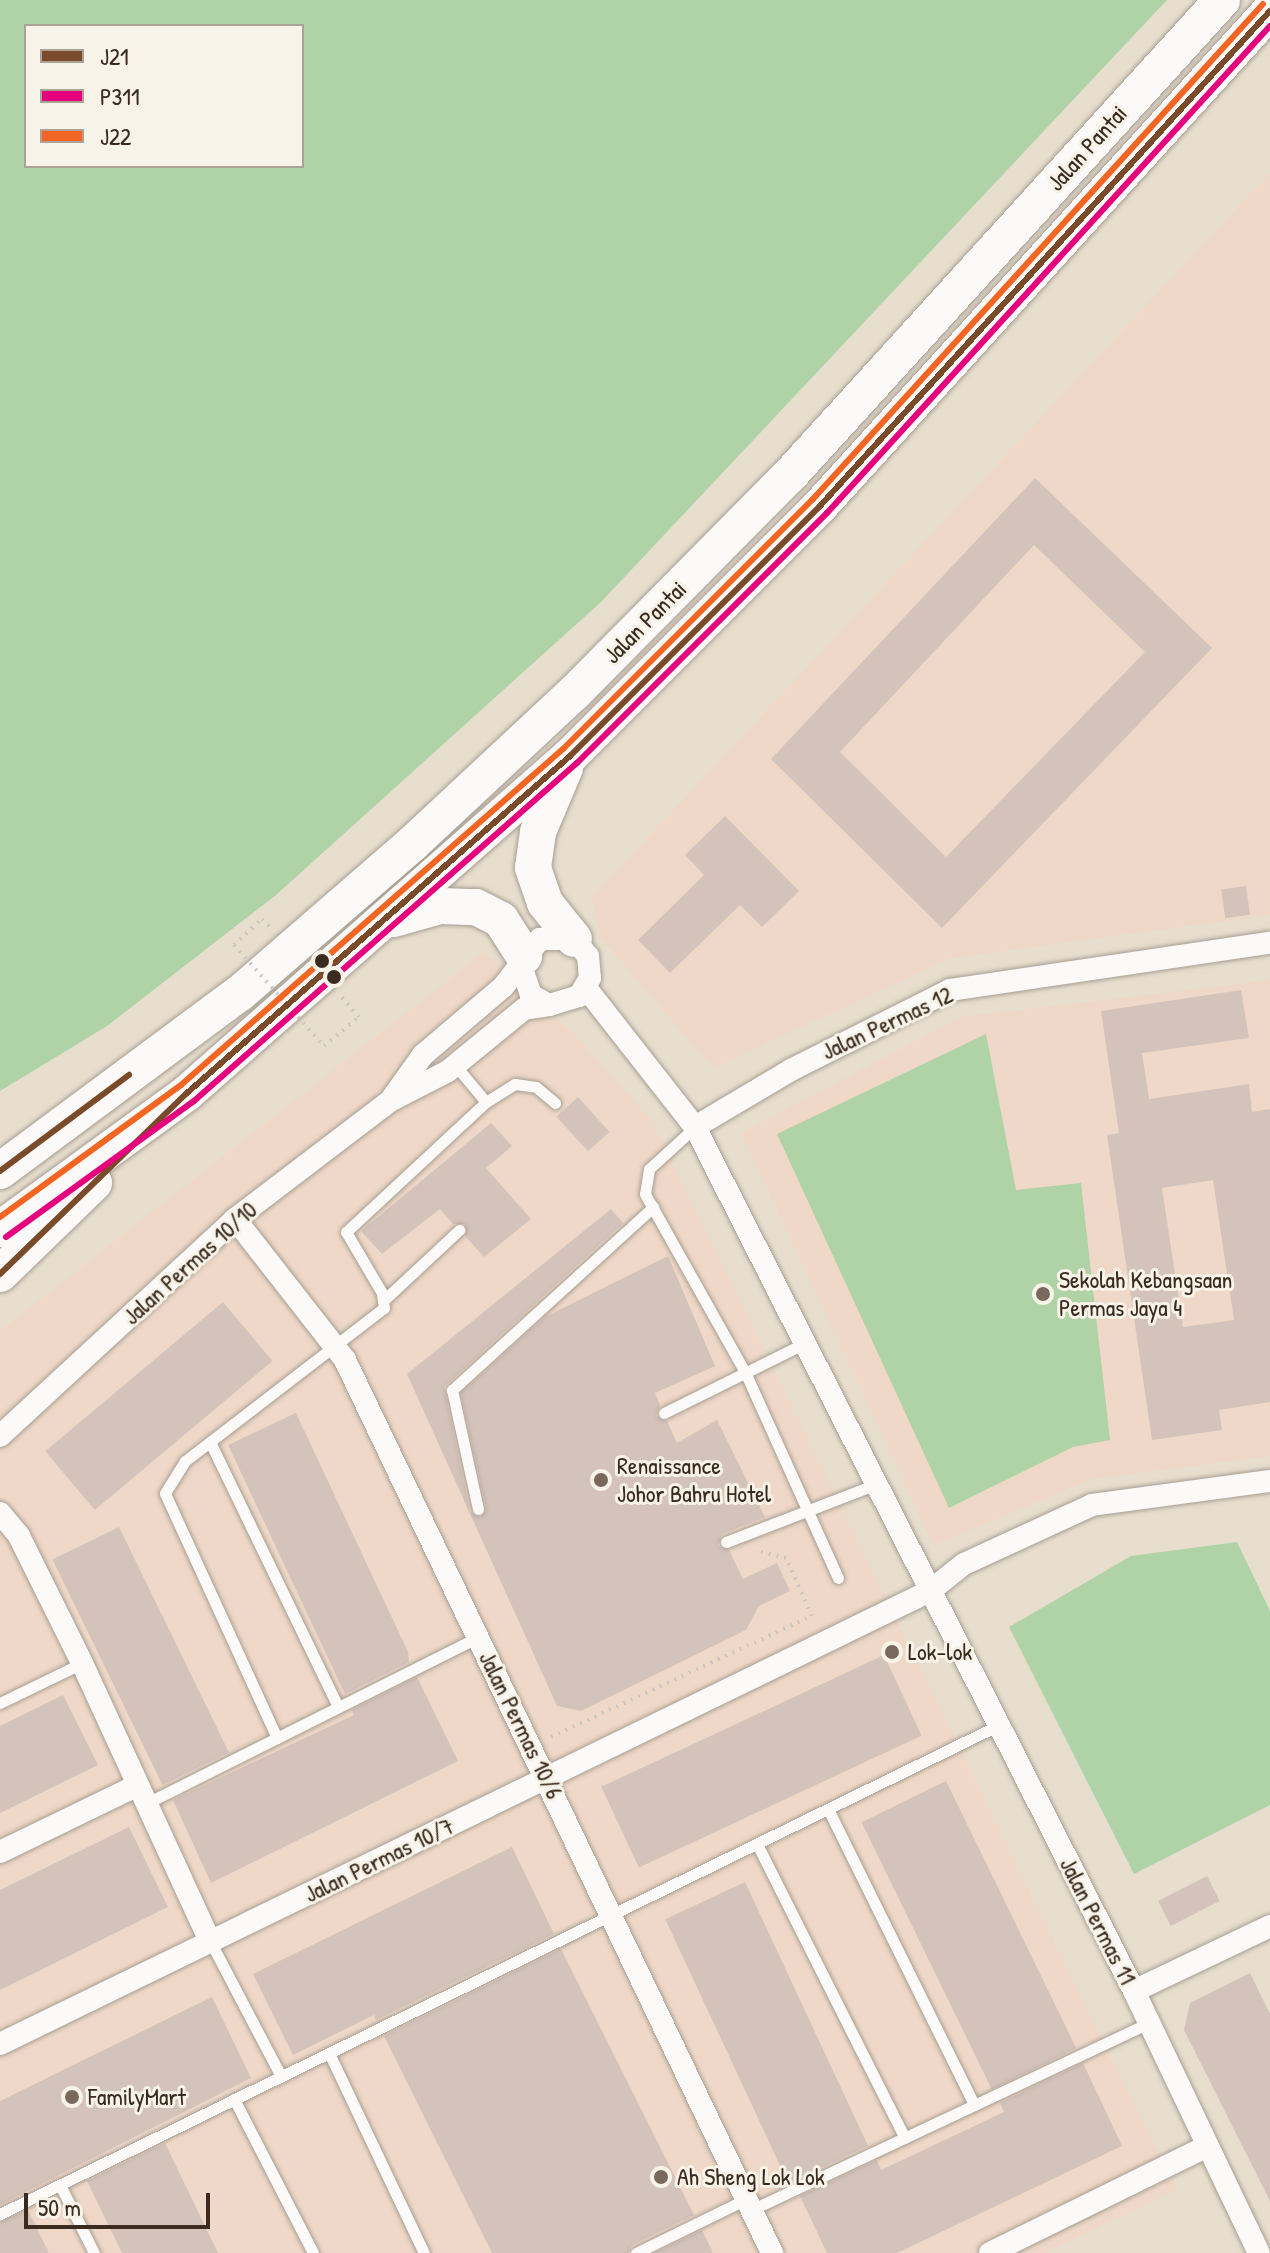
<!DOCTYPE html>
<style>
body{margin:0}
#map{position:relative;width:1270px;height:2253px;overflow:hidden;background:#e8dece;font-family:"Patrick Hand",sans-serif}
div>[style]{position:absolute}
.built>*{inset:0;background:#efd8c7}
.green>*{inset:0;background:#afd2a6}
.building>*{inset:0;background:#d4c3bb;transform-origin:0 0}
.path>*{height:4px;margin-top:-2px;transform-origin:0;background:repeating-linear-gradient(90deg,#cac7c3 0 2px,transparent 0 8px)}
.roads{filter:drop-shadow(0 0 2px #a69e93) drop-shadow(0 0 2px #a69e93)}
.service>*{height:11px;margin:-5.5px;padding:0 5.5px;transform-origin:5.5px;border-radius:5.5px;background:#fcfaf8}
.minor>*{height:22px;margin:-11px;padding:0 11px;transform-origin:11px;border-radius:11px;background:#fcfaf8}
.trunk>*{height:36px;margin:-18px;padding:0 18px;transform-origin:18px;border-radius:18px;background:#fcfaf8}
.path-bridge>*{height:4px;margin-top:-2px;transform-origin:0;background:repeating-linear-gradient(90deg,#cac7c3 0 2px,transparent 0 8px)}
.bus-1>*{height:6px;margin:-3px;padding:0 3px;transform-origin:3px;border-radius:3px;background:#7a4b2a}
.bus-2>*{height:6px;margin:-3px;padding:0 3px;transform-origin:3px;border-radius:3px;background:#e5007d}
.bus-3>*{height:6px;margin:-3px;padding:0 3px;transform-origin:3px;border-radius:3px;background:#f26522}
.dots>*{width:22px;height:22px;translate:-50% -50%;box-sizing:border-box;border:4px solid #f7f3e8;border-radius:50%}
span{translate:-50% -50%;white-space:nowrap;text-align:center;line-height:1.15;-webkit-text-stroke:6px #f7f3e8;paint-order:stroke}
.street-label{font-size:24px;color:#3b2a1e}
.poi-label{font-size:24px;color:#3b2a1e}
.left{translate:0 -50%;text-align:left}
.legend{position:absolute;left:24px;top:24px;width:280px;height:144px;box-sizing:border-box;background:#f7f3e8;border:2px solid #aca397;margin:0;padding:10px 14px;list-style:none;font-size:24px;color:#3b2a1e}
.legend li{display:flex;align-items:center;gap:16px;height:40px}
.legend b{width:40px;border:2px solid #aca397}
.scale{position:absolute;left:24px;top:2193px;width:186px;height:36px;box-sizing:border-box;border:4px solid #3b2a1e;border-top:0;padding-left:10px;font-size:24px;line-height:28px;white-space:nowrap;color:#3b2a1e;-webkit-text-stroke:6px #f7f3e8;paint-order:stroke}
</style>
<div id="map">
<div class="built">
<i style="clip-path:polygon(1270px 173px,1270px 915px,951px 958px,713px 1068px,600px 937px,592px 897px)"></i>
<i style="clip-path:polygon(484px 952px,576px 1036px,652px 1121px,1176px 2190px,1045px 2253px,0 2253px,0 1331px)"></i>
<i style="clip-path:polygon(1270px 980px,1270px 1456px,1092px 1479px,934px 1545px,741px 1133px,961px 1017px)"></i>
</div>
<div class="green">
<i style="clip-path:polygon(evenodd,0 0,1167px 0,601px 602px,276px 895px,107px 1026px,0 1091px,0 0,26px 26px,302px 26px,302px 166px,26px 166px,26px 26px)"></i>
<i style="clip-path:polygon(986px 1034px,1016px 1190px,1081px 1183px,1110px 1440px,1073px 1447px,949px 1508px,777px 1134px)"></i>
<i style="clip-path:polygon(1237px 1542px,1270px 1611px,1270px 1805px,1134px 1874px,1009px 1627px,1131px 1556px)"></i>
</div>
<div class="building">
<i style="clip-path:polygon(evenodd,1035px 478px,1212px 648px,942px 928px,771px 759px,1035px 478px,1034px 545px,1145px 652px,946px 857px,840px 752px,1034px 545px)"></i>
<i style="clip-path:polygon(725px 816px,799px 891px,762px 927px,740px 905px,670px 973px,638px 940px,704px 875px,685px 855px)"></i>
<i style="left:1246px;top:886px;width:29px;height:25px;rotate:82deg"></i>
<i style="clip-path:polygon(evenodd,1241px 990px,1249px 1038px,1142px 1053px,1149px 1099px,1249px 1084px,1252px 1112px,1270px 1109px,1270px 1402px,1219px 1410px,1222px 1430px,1152px 1440px,1107px 1135px,1119px 1133px,1101px 1011px,1241px 990px,1213px 1180px,1234px 1320px,1183px 1327px,1162px 1188px,1213px 1180px)"></i>
<i style="left:578px;top:1097px;width:47px;height:29px;rotate:48deg"></i>
<i style="clip-path:polygon(491px 1123px,512px 1146px,486px 1168px,531px 1219px,484px 1257px,465px 1236px,465px 1224px,453px 1224px,440px 1209px,382px 1254px,361px 1231px)"></i>
<i style="clip-path:polygon(611px 1209px,623px 1223px,444px 1387px,470px 1512px,481px 1517px,486px 1508px,461px 1393px,545px 1317px,668px 1256px,715px 1366px,655px 1393px,660px 1405px,656px 1416px,667px 1421px,677px 1443px,717px 1420px,765px 1517px,722px 1534px,718px 1546px,729px 1550px,743px 1579px,777px 1563px,790px 1591px,759px 1606px,746px 1630px,581px 1711px,557px 1706px,407px 1374px)"></i>
<i style="left:223px;top:1302px;width:77px;height:232px;rotate:50deg"></i>
<i style="clip-path:polygon(296px 1413px,408px 1652px,409px 1662px,345px 1694px,228px 1445px)"></i>
<i style="left:119px;top:1527px;width:251px;height:74px;rotate:64deg"></i>
<i style="left:884px;top:1655px;width:89px;height:312px;rotate:65deg"></i>
<i style="clip-path:polygon(417px 1677px,458px 1761px,211px 1883px,173px 1800px,354px 1715px,352px 1710px)"></i>
<i style="clip-path:polygon(63px 1695px,98px 1765px,0 1813px,0 1726px)"></i>
<i style="left:946px;top:1781px;width:297px;height:94px;rotate:64deg"></i>
<i style="clip-path:polygon(129px 1827px,168px 1907px,0 1990px,0 1890px)"></i>
<i style="clip-path:polygon(512px 1847px,554px 1934px,376px 2020px,374px 2015px,293px 2055px,253px 1974px)"></i>
<i style="left:1207px;top:1876px;width:28px;height:55px;rotate:63deg"></i>
<i style="left:745px;top:1882px;width:291px;height:88px;rotate:65deg"></i>
<i style="clip-path:polygon(561px 1949px,694px 2215px,632px 2245px,628px 2253px,492px 2253px,384px 2036px)"></i>
<i style="clip-path:polygon(1250px 1973px,1270px 2014px,1270px 2201px,1184px 2030px,1190px 2003px)"></i>
<i style="clip-path:polygon(212px 1997px,251px 2078px,0 2205px,0 2101px)"></i>
<i style="clip-path:polygon(1083px 2063px,1122px 2146px,897px 2253px,827px 2253px,800px 2196px,877px 2160px,881px 2170px,1004px 2112px,1000px 2103px)"></i>
<i style="clip-path:polygon(165px 2143px,218px 2253px,122px 2253px,87px 2181px)"></i>
<i style="clip-path:polygon(28px 2210px,49px 2253px,0 2253px,0 2222px)"></i>
<i style="clip-path:polygon(702px 2230px,713px 2253px,655px 2253px)"></i>
</div>
<div class="path">
<i style="left:234px;top:945px;width:38px;rotate:-43deg"></i>
<i style="left:262px;top:919px;width:11px;rotate:45deg"></i>
<i style="left:324px;top:1046px;width:45px;rotate:-39.6deg"></i>
<i style="left:359px;top:1017px;width:28px;rotate:-131deg"></i>
<i style="left:551px;top:1737px;width:288px;rotate:-24.9deg"></i>
<i style="left:812px;top:1616px;width:64px;rotate:-114.1deg"></i>
<i style="left:786px;top:1558px;width:32px;rotate:-166deg"></i>
</div>
<div class="roads">
<div class="service">
<i style="left:486px;top:1102px;width:34px;rotate:-32deg"></i>
<i style="left:515px;top:1084px;width:21px;rotate:8deg"></i>
<i style="left:536px;top:1087px;width:25px;rotate:40deg"></i>
<i style="left:695px;top:1127px;width:62px;rotate:137.6deg"></i>
<i style="left:649px;top:1169px;width:25px;rotate:99deg"></i>
<i style="left:645px;top:1194px;width:204px;rotate:60.7deg"></i>
<i style="left:745px;top:1372px;width:226px;rotate:65.7deg"></i>
<i style="left:384px;top:1300px;width:103px;rotate:-43deg"></i>
<i style="left:664px;top:1413px;width:157px;rotate:-26.4deg"></i>
<i style="left:210px;top:1442px;width:294px;rotate:64.2deg"></i>
<i style="left:478px;top:1509px;width:122px;rotate:-102.3deg"></i>
<i style="left:452px;top:1390px;width:272px;rotate:-42.3deg"></i>
<i style="left:726px;top:1542px;width:161px;rotate:-21.1deg"></i>
<i style="left:0;top:1703px;width:91px;rotate:-26deg"></i>
<i style="left:277px;top:1738px;width:269px;rotate:-114.6deg"></i>
<i style="left:165px;top:1493px;width:38px;rotate:-58deg"></i>
<i style="left:185px;top:1461px;width:251px;rotate:-37.6deg"></i>
<i style="left:384px;top:1308px;width:15px;rotate:-98deg"></i>
<i style="left:382px;top:1293px;width:71px;rotate:-120.5deg"></i>
<i style="left:346px;top:1232px;width:191px;rotate:-42.9deg"></i>
<i style="left:486px;top:1102px;width:48px;rotate:-130deg"></i>
<i style="left:145px;top:1804px;width:373px;rotate:-26.6deg"></i>
<i style="left:828px;top:1809px;width:330px;rotate:63.7deg"></i>
<i style="left:757px;top:1844px;width:329px;rotate:63.3deg"></i>
<i style="left:210px;top:1941px;width:153px;rotate:62.3deg"></i>
<i style="left:329px;top:2053px;width:221px;rotate:64.6deg"></i>
<i style="left:234px;top:2099px;width:173px;rotate:62.8deg"></i>
<i style="left:60px;top:2185px;width:76px;rotate:63.4deg"></i>
<i style="left:751px;top:2210px;width:440px;rotate:-25.2deg"></i>
<i style="left:0;top:2214px;width:1112px;rotate:-26.08deg"></i>
<i style="left:636px;top:2253px;width:123px;rotate:-26.1deg"></i>
</div>
<div class="minor">
<i style="left:586px;top:988px;width:177px;rotate:51.9deg"></i>
<i style="left:695px;top:1127px;width:969px;rotate:63.06deg"></i>
<i style="left:1134px;top:1991px;width:290px;rotate:64.5deg"></i>
<i style="left:393px;top:1097px;width:52px;rotate:-54.5deg"></i>
<i style="left:423px;top:1055px;width:105px;rotate:-40.4deg"></i>
<i style="left:503px;top:987px;width:61px;rotate:-52.4deg"></i>
<i style="left:540px;top:939px;width:34px"></i>
<i style="left:574px;top:939px;width:22px;rotate:51deg"></i>
<i style="left:588px;top:956px;width:22px;rotate:85deg"></i>
<i style="left:590px;top:978px;width:21px;rotate:121deg"></i>
<i style="left:579px;top:996px;width:31px;rotate:163deg"></i>
<i style="left:549px;top:1005px;width:21px;rotate:-151deg"></i>
<i style="left:531px;top:995px;width:31px;rotate:-109deg"></i>
<i style="left:695px;top:1127px;width:112px;rotate:-30.7deg"></i>
<i style="left:791px;top:1070px;width:178px;rotate:-26.7deg"></i>
<i style="left:950px;top:990px;width:323px;rotate:-8.4deg"></i>
<i style="left:235px;top:1219px;width:179px;rotate:52deg"></i>
<i style="left:345px;top:1360px;width:990px;rotate:64.44deg"></i>
<i style="left:0;top:1436px;width:320px;rotate:-42.7deg"></i>
<i style="left:235px;top:1219px;width:195px;rotate:-37.3deg"></i>
<i style="left:390px;top:1101px;width:65px;rotate:-27.3deg"></i>
<i style="left:448px;top:1071px;width:98px;rotate:-39.2deg"></i>
<i style="left:524px;top:1009px;width:25px;rotate:-9deg"></i>
<i style="left:0;top:1513px;width:30px;rotate:50deg"></i>
<i style="left:19px;top:1536px;width:142px;rotate:63.6deg"></i>
<i style="left:82px;top:1663px;width:306px;rotate:65.3deg"></i>
<i style="left:0;top:1852px;width:151px;rotate:-25.9deg"></i>
<i style="left:1134px;top:1991px;width:151px;rotate:-25.5deg"></i>
<i style="left:0;top:2044px;width:1034px;rotate:-25.97deg"></i>
<i style="left:930px;top:1591px;width:43px;rotate:-38.5deg"></i>
<i style="left:964px;top:1564px;width:141px;rotate:-24.7deg"></i>
<i style="left:1092px;top:1505px;width:180px;rotate:-7.7deg"></i>
<i style="left:990px;top:2253px;width:242px;rotate:-26.2deg"></i>
</div>
<div class="trunk">
<i style="left:565px;top:768px;width:69px;rotate:112.9deg"></i>
<i style="left:538px;top:832px;width:36px;rotate:98deg"></i>
<i style="left:533px;top:868px;width:37px;rotate:71deg"></i>
<i style="left:545px;top:903px;width:46px;rotate:51.1deg"></i>
<i style="left:394px;top:919px;width:48px;rotate:-15.8deg"></i>
<i style="left:440px;top:906px;width:36px;rotate:2deg"></i>
<i style="left:476px;top:907px;width:28px;rotate:27deg"></i>
<i style="left:501px;top:920px;width:43px;rotate:57.4deg"></i>
<i style="left:0;top:1171px;width:299px;rotate:-36.6deg"></i>
<i style="left:240px;top:993px;width:228px;rotate:-40.9deg"></i>
<i style="left:412px;top:844px;width:223px;rotate:-43deg"></i>
<i style="left:575px;top:692px;width:305px;rotate:-45.3deg"></i>
<i style="left:790px;top:475px;width:642px;rotate:-47.71deg"></i>
<i style="left:0;top:1229px;width:231px;rotate:-36deg"></i>
<i style="left:187px;top:1093px;width:510px;rotate:-41.34deg"></i>
<i style="left:570px;top:756px;width:354px;rotate:-45deg"></i>
<i style="left:820px;top:506px;width:669px;rotate:-47.73deg"></i>
<i style="left:0;top:1274px;width:131px;rotate:-44.1deg"></i>
</div>
</div>
<div class="path-bridge">
<i style="left:234px;top:945px;width:135px;rotate:48.3deg"></i>
</div>
<div class="bus-1">
<i style="left:0;top:1171px;width:161px;rotate:-36.7deg"></i>
<i style="left:0;top:1274px;width:260px;rotate:-44.1deg"></i>
<i style="left:187px;top:1093px;width:510px;rotate:-41.34deg"></i>
<i style="left:570px;top:756px;width:354px;rotate:-45deg"></i>
<i style="left:820px;top:506px;width:669px;rotate:-47.73deg"></i>
</div>
<div class="bus-2">
<i style="left:6px;top:1237px;width:232px;rotate:-35.9deg"></i>
<i style="left:194px;top:1101px;width:511px;rotate:-41.43deg"></i>
<i style="left:577px;top:763px;width:354px;rotate:-45deg"></i>
<i style="left:827px;top:513px;width:658px;rotate:-47.71deg"></i>
</div>
<div class="bus-3">
<i style="left:0;top:1217px;width:224px;rotate:-36.1deg"></i>
<i style="left:181px;top:1085px;width:509px;rotate:-41.33deg"></i>
<i style="left:563px;top:749px;width:354px;rotate:-45deg"></i>
<i style="left:813px;top:499px;width:669px;rotate:-47.73deg"></i>
</div>
<div class="dots">
<i style="left:322px;top:961px;background:#3b2a1e"></i>
<i style="left:334px;top:977px;background:#3b2a1e"></i>
<i style="left:1043px;top:1294px;background:#78695c"></i>
<i style="left:601px;top:1480px;background:#78695c"></i>
<i style="left:892px;top:1652px;background:#78695c"></i>
<i style="left:72px;top:2097px;background:#78695c"></i>
<i style="left:661px;top:2177px;background:#78695c"></i>
</div>
<div class="street-label">
<span style="left:1087px;top:148px;rotate:-48deg">Jalan Pantai</span>
<span style="left:645px;top:622px;rotate:-45deg">Jalan Pantai</span>
<span style="left:887px;top:1023px;rotate:-25deg">Jalan Permas 12</span>
<span style="left:190px;top:1263px;rotate:-42deg">Jalan Permas 10/10</span>
<span style="left:521px;top:1725px;rotate:64deg">Jalan Permas 10/6</span>
<span style="left:379px;top:1860px;rotate:-26deg">Jalan Permas 10/7</span>
<span style="left:1098px;top:1921px;rotate:63deg">Jalan Permas 11</span>
</div>
<div class="poi-label">
<span class="left" style="left:1059px;top:1294px">Sekolah Kebangsaan<br>Permas Jaya 4</span>
<span class="left" style="left:617px;top:1480px">Renaissance<br>Johor Bahru Hotel</span>
<span class="left" style="left:908px;top:1652px">Lok-lok</span>
<span class="left" style="left:88px;top:2097px">FamilyMart</span>
<span class="left" style="left:677px;top:2177px">Ah Sheng Lok Lok</span>
</div>
<ul class="legend">
<li><b style="height:10px;background:#7a4b2a"></b>J21</li>
<li><b style="height:10px;background:#e5007d"></b>P311</li>
<li><b style="height:10px;background:#f26522"></b>J22</li>
</ul>
<div class="scale">50 m</div>
</div>
